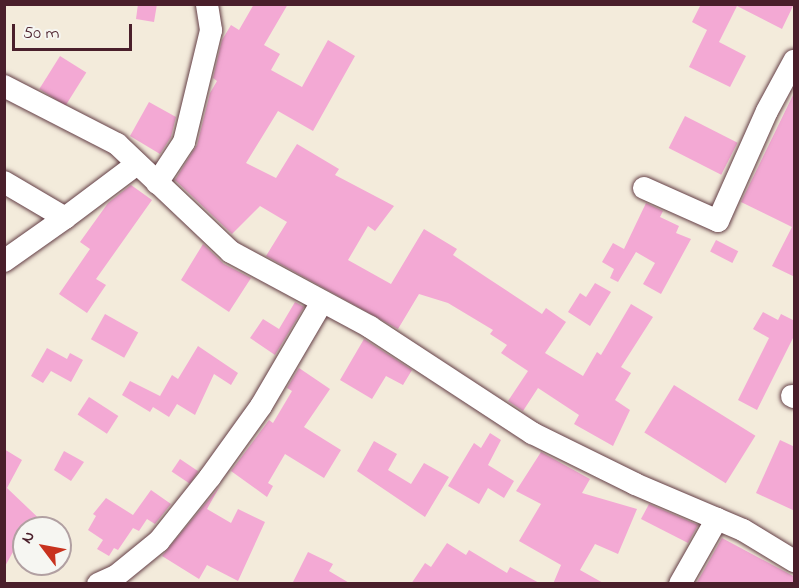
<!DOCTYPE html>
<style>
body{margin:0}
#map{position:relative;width:799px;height:588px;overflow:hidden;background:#f3ebdb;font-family:"Indie Flower",sans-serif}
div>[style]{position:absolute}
.building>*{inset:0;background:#f3a9d4;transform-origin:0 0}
.roads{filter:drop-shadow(0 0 2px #633e45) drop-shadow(0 0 2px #633e45)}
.minor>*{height:22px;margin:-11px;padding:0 11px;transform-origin:11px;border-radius:11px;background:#fff}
span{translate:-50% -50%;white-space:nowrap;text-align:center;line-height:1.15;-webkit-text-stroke:4.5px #f6f6f2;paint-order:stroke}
.frame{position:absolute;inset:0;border:6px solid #4a1f2b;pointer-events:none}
.north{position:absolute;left:12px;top:516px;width:60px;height:60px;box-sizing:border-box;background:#f6f6f2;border:2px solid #b1a0a2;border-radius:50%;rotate:302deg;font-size:16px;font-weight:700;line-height:24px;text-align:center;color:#4a1f2b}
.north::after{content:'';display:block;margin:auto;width:21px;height:27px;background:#c8321e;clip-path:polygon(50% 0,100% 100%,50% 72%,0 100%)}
.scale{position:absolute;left:12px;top:24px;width:120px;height:27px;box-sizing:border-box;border:3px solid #4a1f2b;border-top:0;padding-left:8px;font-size:18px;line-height:21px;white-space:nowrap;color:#4a1f2b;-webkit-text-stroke:4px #f6f6f2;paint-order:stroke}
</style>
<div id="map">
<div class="building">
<i style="clip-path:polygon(138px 4px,157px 4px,154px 22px,136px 19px)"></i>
<i style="clip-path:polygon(254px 4px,288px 4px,264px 45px,280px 54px,271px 70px,302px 87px,328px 40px,355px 56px,313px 131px,278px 111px,246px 163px,276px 178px,297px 144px,339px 169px,335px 175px,394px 206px,375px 231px,368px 226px,348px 260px,391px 284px,424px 229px,457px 249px,453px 255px,489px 279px,542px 314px,546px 308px,566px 322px,545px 353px,583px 376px,597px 352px,601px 355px,631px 304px,653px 317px,621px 367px,631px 373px,615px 400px,630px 410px,613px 446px,574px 424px,579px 415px,538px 388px,523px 411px,508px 401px,528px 371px,501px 353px,507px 345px,490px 334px,493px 330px,448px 303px,419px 294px,398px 329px,266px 256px,287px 222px,260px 206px,232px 234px,175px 180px,197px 145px,210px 93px,217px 81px,213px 78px,222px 40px,231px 25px,239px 30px)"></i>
<i style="clip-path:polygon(701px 4px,794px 4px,782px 29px,737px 6px,719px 42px,746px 56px,730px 87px,689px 67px,707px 30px,692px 22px)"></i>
<i style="left:60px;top:56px;width:31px;height:39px;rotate:32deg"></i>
<i style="clip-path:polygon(795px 91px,795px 277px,772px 266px,792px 227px,741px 202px)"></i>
<i style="clip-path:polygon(149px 102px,176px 117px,171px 137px,160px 154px,130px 136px)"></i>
<i style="left:685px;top:116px;width:59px;height:36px;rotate:27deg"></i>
<i style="clip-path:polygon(131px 185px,152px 200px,96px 279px,106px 285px,87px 313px,59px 294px,90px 249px,80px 242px,108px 203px)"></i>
<i style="clip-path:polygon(646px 203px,663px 211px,660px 217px,679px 226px,676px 233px,691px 239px,661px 294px,643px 284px,655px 263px,636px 252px,618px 282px,610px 278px,614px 269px,602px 262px,613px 243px,624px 249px)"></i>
<i style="left:716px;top:240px;width:25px;height:13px;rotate:27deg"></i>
<i style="clip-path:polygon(203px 244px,224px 264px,251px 278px,229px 312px,181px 280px)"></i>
<i style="clip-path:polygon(595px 283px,611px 292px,590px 326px,568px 312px,580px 293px,586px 297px)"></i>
<i style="clip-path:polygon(295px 302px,304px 307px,275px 355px,250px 338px,263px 319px,279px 329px)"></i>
<i style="clip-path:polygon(763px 312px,778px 320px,781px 314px,795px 321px,795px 334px,757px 410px,738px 400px,769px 338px,753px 329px)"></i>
<i style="left:105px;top:314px;width:38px;height:29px;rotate:29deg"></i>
<i style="clip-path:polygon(364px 339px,412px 370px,403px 385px,386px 376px,372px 399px,340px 380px)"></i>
<i style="clip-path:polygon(198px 346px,238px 373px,231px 385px,214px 374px,195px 415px,177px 404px,169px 417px,153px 407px,150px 412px,122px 395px,130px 381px,160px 396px,172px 375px,178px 379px)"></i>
<i style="clip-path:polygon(47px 348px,67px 359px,70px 353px,83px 360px,71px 382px,51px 371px,43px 383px,31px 376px)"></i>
<i style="clip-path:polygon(299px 368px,330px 389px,304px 427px,341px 450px,324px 478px,285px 454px,268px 483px,273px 486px,267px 497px,231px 471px,269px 420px,273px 423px,292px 391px,287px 388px)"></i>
<i style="left:674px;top:385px;width:96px;height:56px;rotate:32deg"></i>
<i style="left:89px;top:397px;width:35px;height:21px;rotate:33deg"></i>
<i style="clip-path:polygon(490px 433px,501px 440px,488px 465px,514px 481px,504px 498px,488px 488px,479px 504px,448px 486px,474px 443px,481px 448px)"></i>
<i style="clip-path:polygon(780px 440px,795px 447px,795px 511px,756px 493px)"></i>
<i style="clip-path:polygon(374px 441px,397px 454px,388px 470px,411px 484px,424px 463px,449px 477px,425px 517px,357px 471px)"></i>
<i style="clip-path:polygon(4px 449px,22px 460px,7px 488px,49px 528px,24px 528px,24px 549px,18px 543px,4px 568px)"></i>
<i style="clip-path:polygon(64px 451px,84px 462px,71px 481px,54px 470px)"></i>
<i style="clip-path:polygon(541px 452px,590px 479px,582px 493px,637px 509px,618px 554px,595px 544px,580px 570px,605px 584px,553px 584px,561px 565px,519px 541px,541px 504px,516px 491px)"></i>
<i style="left:180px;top:459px;width:22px;height:15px;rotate:34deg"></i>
<i style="clip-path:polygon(220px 486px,207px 509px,231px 523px,238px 509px,265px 522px,238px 581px,207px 565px,199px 579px,162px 556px)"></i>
<i style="clip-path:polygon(151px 490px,171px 504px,155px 524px,147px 519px,139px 531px,133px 528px,118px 550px,114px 548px,109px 556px,97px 549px,103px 540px,88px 530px,96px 516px,93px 514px,106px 498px,133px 515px)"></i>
<i style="clip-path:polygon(649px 504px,698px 525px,688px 543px,641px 519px)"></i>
<i style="clip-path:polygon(722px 538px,795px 577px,795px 584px,696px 584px)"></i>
<i style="clip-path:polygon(447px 543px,466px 555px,469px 550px,507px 573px,510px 567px,541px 584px,411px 584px,425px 563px,431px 567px)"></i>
<i style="clip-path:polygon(308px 552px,333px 564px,329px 571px,351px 584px,292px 584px)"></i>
</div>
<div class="roads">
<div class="minor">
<i style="left:4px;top:86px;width:127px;rotate:27.2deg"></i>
<i style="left:117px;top:144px;width:157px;rotate:43.5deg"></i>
<i style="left:231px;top:252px;width:158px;rotate:28.3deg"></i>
<i style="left:370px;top:327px;width:194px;rotate:33.2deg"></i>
<i style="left:532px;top:433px;width:115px;rotate:26.3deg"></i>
<i style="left:635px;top:484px;width:117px;rotate:23.1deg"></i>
<i style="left:743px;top:530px;width:60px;rotate:31.3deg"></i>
<i style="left:4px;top:182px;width:71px;rotate:30.5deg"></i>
<i style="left:65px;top:218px;width:90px;rotate:-36.9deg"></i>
<i style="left:157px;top:183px;width:49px;rotate:-56.6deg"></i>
<i style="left:184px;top:142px;width:115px;rotate:-76.4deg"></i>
<i style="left:211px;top:30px;width:26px;rotate:-99deg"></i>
<i style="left:644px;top:188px;width:81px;rotate:24deg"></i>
<i style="left:718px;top:221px;width:120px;rotate:-66deg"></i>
<i style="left:767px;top:111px;width:57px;rotate:-61.6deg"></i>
<i style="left:4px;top:261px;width:75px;rotate:-35.2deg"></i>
<i style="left:792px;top:396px;width:2px;rotate:27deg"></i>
<i style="left:98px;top:584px;width:20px;rotate:-24deg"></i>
<i style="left:116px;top:576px;width:55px;rotate:-39.1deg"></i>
<i style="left:159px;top:541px;width:82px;rotate:-51.4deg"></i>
<i style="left:210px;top:477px;width:87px;rotate:-54.3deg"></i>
<i style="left:261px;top:406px;width:121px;rotate:-59.6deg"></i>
<i style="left:680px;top:584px;width:75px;rotate:-60.4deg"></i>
</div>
</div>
<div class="frame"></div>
<div class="north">N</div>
<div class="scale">50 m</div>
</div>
